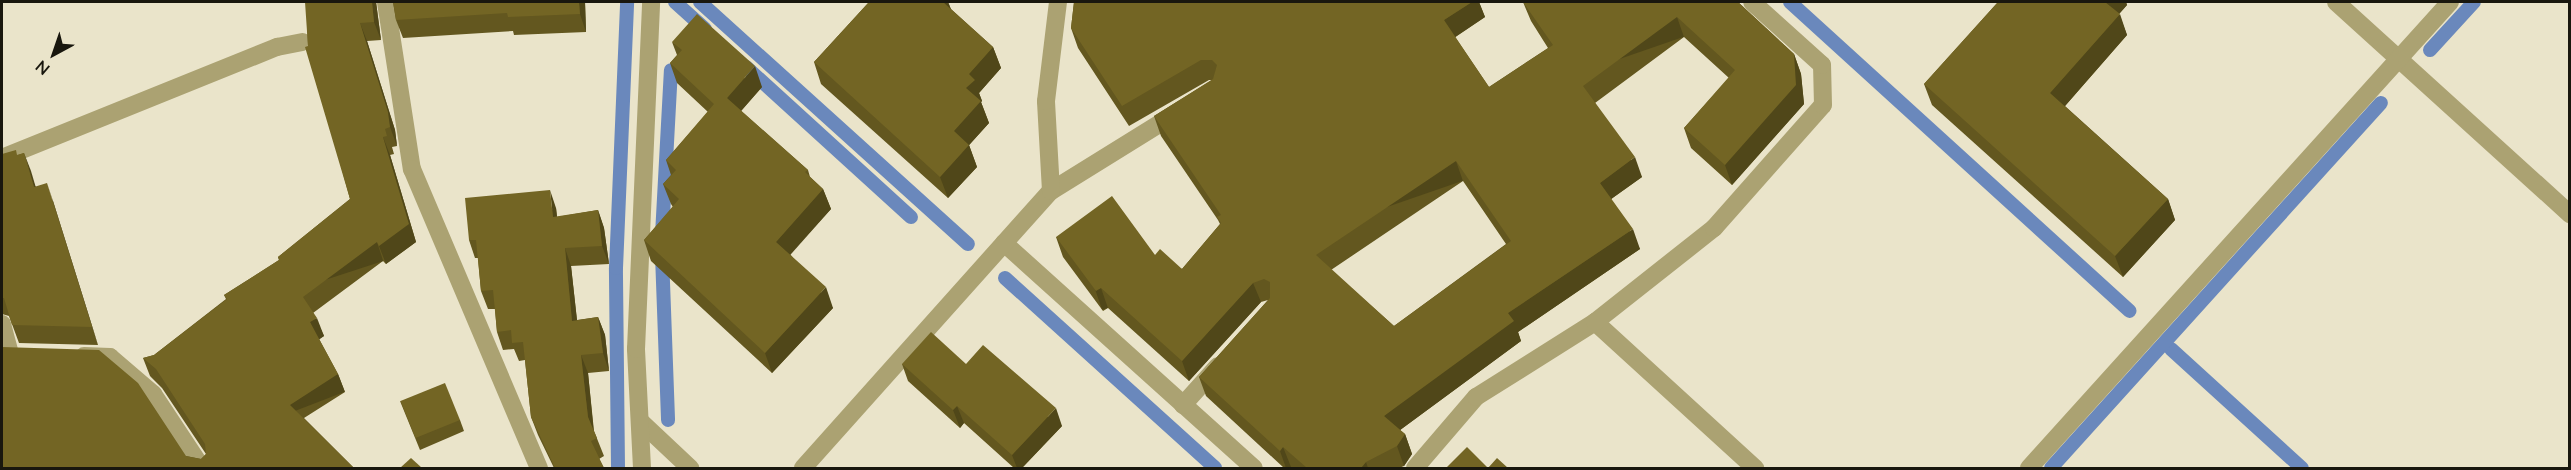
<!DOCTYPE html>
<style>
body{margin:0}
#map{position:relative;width:2571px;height:470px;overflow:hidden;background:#eae4ca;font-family:Lato,sans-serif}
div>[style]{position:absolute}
.stream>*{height:14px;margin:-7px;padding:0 7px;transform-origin:7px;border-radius:7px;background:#6a88bc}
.minor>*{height:18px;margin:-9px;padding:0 9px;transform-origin:9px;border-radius:9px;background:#aba272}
.wall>*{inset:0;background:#63571f}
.shaded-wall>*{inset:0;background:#504719;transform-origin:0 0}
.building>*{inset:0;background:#736524;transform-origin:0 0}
span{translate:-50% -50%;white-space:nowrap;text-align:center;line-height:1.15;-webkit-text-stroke:4.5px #eae4ca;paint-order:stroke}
.frame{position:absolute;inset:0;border:3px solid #19170e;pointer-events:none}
.north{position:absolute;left:24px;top:24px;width:60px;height:60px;-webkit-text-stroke:4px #eae4ca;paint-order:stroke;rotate:220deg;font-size:16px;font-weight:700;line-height:24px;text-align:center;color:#19170e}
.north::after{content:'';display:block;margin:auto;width:21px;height:27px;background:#19170e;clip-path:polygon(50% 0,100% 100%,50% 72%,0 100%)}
</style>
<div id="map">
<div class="stream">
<i style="left:675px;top:2px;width:40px;rotate:42deg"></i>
<i style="left:700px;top:2px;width:361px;rotate:42.1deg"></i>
<i style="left:1790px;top:2px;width:459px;rotate:42.3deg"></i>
<i style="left:2430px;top:50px;width:65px;rotate:-47.5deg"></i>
<i style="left:746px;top:67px;width:223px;rotate:42.3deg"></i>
<i style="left:662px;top:235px;width:165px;rotate:-86.9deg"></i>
<i style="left:662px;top:255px;width:165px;rotate:87.9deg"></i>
<i style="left:1005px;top:278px;width:283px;rotate:42.1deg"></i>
<i style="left:2171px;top:349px;width:177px;rotate:42.3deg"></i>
<i style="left:618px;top:468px;width:200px;rotate:-90.6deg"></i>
<i style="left:616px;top:268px;width:266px;rotate:-87.6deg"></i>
<i style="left:2051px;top:468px;width:492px;rotate:-47.9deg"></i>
</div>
<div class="minor">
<i style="left:386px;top:2px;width:169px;rotate:81.2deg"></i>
<i style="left:412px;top:169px;width:325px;rotate:67deg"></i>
<i style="left:2336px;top:2px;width:316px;rotate:42.2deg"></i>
<i style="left:2px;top:158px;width:297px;rotate:-22deg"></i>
<i style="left:277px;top:47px;width:26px;rotate:-11deg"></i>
<i style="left:1051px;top:191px;width:148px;rotate:-31.8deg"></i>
<i style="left:1004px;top:243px;width:336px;rotate:42deg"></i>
<i style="left:1595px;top:322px;width:217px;rotate:42.4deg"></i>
<i style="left:2px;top:324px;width:30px;rotate:75deg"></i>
<i style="left:84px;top:356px;width:26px;rotate:2deg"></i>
<i style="left:110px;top:357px;width:57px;rotate:40.7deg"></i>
<i style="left:153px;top:394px;width:89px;rotate:56.5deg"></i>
<i style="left:1183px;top:405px;width:52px;rotate:-48.1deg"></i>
<i style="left:640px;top:421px;width:69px;rotate:43.2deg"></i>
<i style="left:642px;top:468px;width:119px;rotate:-92.9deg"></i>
<i style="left:636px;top:349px;width:347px;rotate:-87.5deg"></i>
<i style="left:803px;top:468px;width:372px;rotate:-48.2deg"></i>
<i style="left:1051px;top:191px;width:90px;rotate:-93.2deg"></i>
<i style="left:1046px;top:101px;width:100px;rotate:-83.1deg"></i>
<i style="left:1415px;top:468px;width:94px;rotate:-49.3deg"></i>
<i style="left:1476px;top:397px;width:141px;rotate:-32.2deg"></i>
<i style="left:1595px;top:322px;width:152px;rotate:-38.3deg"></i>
<i style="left:1714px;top:228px;width:164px;rotate:-48.5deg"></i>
<i style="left:1823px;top:105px;width:40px;rotate:-91.4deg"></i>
<i style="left:1822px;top:65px;width:94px;rotate:-138deg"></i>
<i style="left:2029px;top:468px;width:628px;rotate:-47.9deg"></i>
</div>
<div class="wall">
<i style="clip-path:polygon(376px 2px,381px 40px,367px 41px,395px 130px,397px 146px,392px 147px,394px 154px,390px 155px,416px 242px,386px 264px,383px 261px,313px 313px,324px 336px,319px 339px,338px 374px,345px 392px,304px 418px,354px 468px,2px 468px,186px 456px,201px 459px,206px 454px,162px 388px,150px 376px,143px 358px,154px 355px,226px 299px,224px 295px,279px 260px,278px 257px,350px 199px,308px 46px,307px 22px)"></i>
<i style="clip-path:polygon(393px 2px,585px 2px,586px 32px,514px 35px,513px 31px,403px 38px,396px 20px)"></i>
<i style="clip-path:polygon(869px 2px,948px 2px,951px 9px,993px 47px,1001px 68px,979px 93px,982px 101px,981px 102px,989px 123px,969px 145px,977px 167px,948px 198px,821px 84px,814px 62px)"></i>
<i style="clip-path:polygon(evenodd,1074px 2px,1479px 2px,1485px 17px,1455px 37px,1489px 87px,1548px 48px,1531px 21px,1523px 2px,1738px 2px,1794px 54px,1801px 74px,1804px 104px,1732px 185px,1691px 148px,1684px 128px,1729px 78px,1684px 37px,1595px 103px,1642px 177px,1611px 199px,1640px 249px,1518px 332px,1521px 341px,1400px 430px,1405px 434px,1412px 454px,1404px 466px,1399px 468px,1292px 468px,1291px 467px,1289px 468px,1284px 468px,1206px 396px,1199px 377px,1268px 300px,1261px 302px,1189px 381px,1108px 308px,1103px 311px,1063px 257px,1056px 237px,1155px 255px,1182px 269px,1220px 224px,1218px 220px,1161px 136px,1154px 116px,1212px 80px,1209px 80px,1129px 126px,1078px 48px,1071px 28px,1074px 2px,1463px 181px,1506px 244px,1394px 326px,1331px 270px,1463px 181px)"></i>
<i style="clip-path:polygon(1998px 2px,2126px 2px,2127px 5px,2119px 14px,2127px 35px,2065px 106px,2168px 199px,2175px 220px,2123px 277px,1932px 105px,1924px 84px)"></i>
<i style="clip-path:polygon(672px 42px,762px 87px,741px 111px,808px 170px,810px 177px,823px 189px,831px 209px,790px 254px,833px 308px,772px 373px,651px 261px,644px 240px,673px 207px,671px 204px,663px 184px,671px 175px,666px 160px,708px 112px,677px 83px,670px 63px,677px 55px)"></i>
<i style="clip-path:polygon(24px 153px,35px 186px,53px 201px,98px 345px,19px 343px,9px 316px,2px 314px,2px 154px,18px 155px)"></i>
<i style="clip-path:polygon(556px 208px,557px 217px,598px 210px,604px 228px,609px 264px,571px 266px,577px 320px,598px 317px,605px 335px,609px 371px,588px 373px,594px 431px,604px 456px,599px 459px,604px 468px,554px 468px,538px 435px,531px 417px,525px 360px,519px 361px,514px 349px,503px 350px,497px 332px,495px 309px,488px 309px,481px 291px,478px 258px,475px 258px,469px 240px)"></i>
<i style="clip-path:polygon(902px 364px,966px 364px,1062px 426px,1022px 468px,1014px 468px,964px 423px,960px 428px,908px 381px)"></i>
<i style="clip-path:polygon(400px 401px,460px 420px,464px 431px,420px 450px)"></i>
</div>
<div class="shaded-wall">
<i style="clip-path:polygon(372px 2px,376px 2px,381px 40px,374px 22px)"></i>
<i style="clip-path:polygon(579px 2px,585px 2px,586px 32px,580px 14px)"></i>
<i style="clip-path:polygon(943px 2px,948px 2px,955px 20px)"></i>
<i style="clip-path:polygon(1472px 2px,1479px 2px,1485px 17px,1451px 40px,1444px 20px)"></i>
<i style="clip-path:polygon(2105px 2px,2126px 2px,2127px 5px,2112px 22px)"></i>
<i style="clip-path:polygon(2120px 14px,2127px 35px,2058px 114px,2050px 93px)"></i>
<i style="left:1677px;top:17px;width:21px;height:117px;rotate:71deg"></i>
<i style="clip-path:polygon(360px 23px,367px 41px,395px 130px,397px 146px,390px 127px)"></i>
<i style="clip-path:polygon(993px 47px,1001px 68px,979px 93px,982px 101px,981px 102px,989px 123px,962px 153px,954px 131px,966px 88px,969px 74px)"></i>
<i style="clip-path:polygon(1794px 54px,1801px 74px,1804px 104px,1732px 185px,1725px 165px)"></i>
<i style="clip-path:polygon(755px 66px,762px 87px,734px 119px,727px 98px)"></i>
<i style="clip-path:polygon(383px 137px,390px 155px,416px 242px,386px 264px,379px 246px)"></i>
<i style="clip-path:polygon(969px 145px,977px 167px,948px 198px,940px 177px)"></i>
<i style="clip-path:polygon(24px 153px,31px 171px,41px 205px,34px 187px)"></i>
<i style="clip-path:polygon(1635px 157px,1642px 177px,1607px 202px,1600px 183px)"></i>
<i style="left:1456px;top:161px;width:21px;height:169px;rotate:71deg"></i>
<i style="clip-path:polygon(47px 183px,53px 201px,98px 345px,92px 327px)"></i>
<i style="clip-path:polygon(823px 189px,831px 209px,784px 262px,776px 242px)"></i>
<i style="clip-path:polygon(550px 190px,556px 208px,559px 235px,553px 217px)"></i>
<i style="clip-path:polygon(2168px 199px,2175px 220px,2123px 277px,2115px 256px)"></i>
<i style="clip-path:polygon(598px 210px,604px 228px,609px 264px,602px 246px)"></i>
<i style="clip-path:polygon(1633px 229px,1640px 249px,1518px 332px,1521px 341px,1392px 436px,1384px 416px,1508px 313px)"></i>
<i style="left:377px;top:242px;width:20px;height:92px;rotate:72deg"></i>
<i style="clip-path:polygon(565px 248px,571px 266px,579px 339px,572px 321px)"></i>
<i style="clip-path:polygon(1253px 283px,1261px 302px,1189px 381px,1182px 361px)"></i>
<i style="clip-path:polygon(826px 287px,833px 308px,772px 373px,765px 353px)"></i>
<i style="left:1101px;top:288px;width:21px;height:6px;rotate:71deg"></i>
<i style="clip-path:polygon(598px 317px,605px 335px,609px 371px,603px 353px)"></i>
<i style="clip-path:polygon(317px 318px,324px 336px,317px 341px,310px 322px)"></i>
<i style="clip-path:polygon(581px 355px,588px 373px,594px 435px,588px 417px)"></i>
<i style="left:338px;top:374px;width:19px;height:57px;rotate:69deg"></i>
<i style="clip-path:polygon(957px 406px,964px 423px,960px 428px,953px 410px)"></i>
<i style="clip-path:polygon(1056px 408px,1062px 426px,1022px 468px,1017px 468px,1012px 455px)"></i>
<i style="clip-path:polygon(1405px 434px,1412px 454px,1404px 466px,1397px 446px)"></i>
<i style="clip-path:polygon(1283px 447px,1291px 467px,1289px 468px,1286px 468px,1280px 451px)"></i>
<i style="clip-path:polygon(1366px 462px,1368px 468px,1361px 468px)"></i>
</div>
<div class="building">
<i style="clip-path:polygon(305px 2px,372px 2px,374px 22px,360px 23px,388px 112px,390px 127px,385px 129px,387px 136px,383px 137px,409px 224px,379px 246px,377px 242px,303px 297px,317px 318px,310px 322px,338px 374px,290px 405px,354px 468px,2px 468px,2px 347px,99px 350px,138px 383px,186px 456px,201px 459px,206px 454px,205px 444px,156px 369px,143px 358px,154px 355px,227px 299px,224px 295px,279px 260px,278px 257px,350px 199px,305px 47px,308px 46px)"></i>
<i style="clip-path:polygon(393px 2px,579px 2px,580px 14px,508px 17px,507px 13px,396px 20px)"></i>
<i style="clip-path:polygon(869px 2px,944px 2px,943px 2px,993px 47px,969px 74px,975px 80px,966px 88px,981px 101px,954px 131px,969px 145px,940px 177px,814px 62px)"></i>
<i style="clip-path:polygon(evenodd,1074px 2px,1472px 2px,1444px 20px,1489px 87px,1553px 45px,1523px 2px,1738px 2px,1794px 54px,1796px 85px,1725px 165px,1684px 128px,1735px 70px,1677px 17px,1583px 86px,1635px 157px,1600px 183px,1633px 229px,1508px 313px,1514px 321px,1384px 416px,1405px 434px,1397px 446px,1366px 462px,1361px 468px,1307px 468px,1283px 447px,1280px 451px,1199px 377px,1270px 298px,1270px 282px,1264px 279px,1253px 283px,1182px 361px,1101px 288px,1096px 291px,1056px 237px,1112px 196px,1155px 255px,1160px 249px,1182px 269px,1221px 223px,1217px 217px,1221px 215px,1154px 116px,1213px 79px,1217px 65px,1212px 60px,1201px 60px,1122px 106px,1071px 28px,1074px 2px,1456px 161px,1511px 241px,1394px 326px,1316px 255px,1456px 161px)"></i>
<i style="clip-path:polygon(1998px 2px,2105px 2px,2120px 14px,2050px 93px,2168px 199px,2115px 256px,1924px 84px)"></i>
<i style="clip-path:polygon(697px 14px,755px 66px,727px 98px,808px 170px,805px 172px,823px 189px,776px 242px,826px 287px,765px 353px,644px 240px,679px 199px,663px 184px,676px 170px,666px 160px,714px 104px,670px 63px,682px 50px,672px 42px)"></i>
<i style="clip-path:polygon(16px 150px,17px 155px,24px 153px,34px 187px,47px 183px,92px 327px,12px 325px,4px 298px,2px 298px,2px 154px)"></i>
<i style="clip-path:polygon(550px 190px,553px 217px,598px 210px,602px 246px,565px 248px,572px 321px,598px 317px,603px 353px,581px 355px,588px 417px,597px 438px,591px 441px,604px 468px,555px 468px,531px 417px,523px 342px,512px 343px,511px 330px,497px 332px,493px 290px,481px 291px,476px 240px,469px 240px,465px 198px)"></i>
<i style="clip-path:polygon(931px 332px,966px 364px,983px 345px,1056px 408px,1012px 455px,957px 406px,953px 410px,902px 364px)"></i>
<i style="left:445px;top:383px;width:40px;height:48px;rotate:68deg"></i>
<i style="clip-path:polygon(1467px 447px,1488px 468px,1497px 458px,1508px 468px,1446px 468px)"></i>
<i style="clip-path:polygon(411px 458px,422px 468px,400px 468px)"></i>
</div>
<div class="frame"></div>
<div class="north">N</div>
</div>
